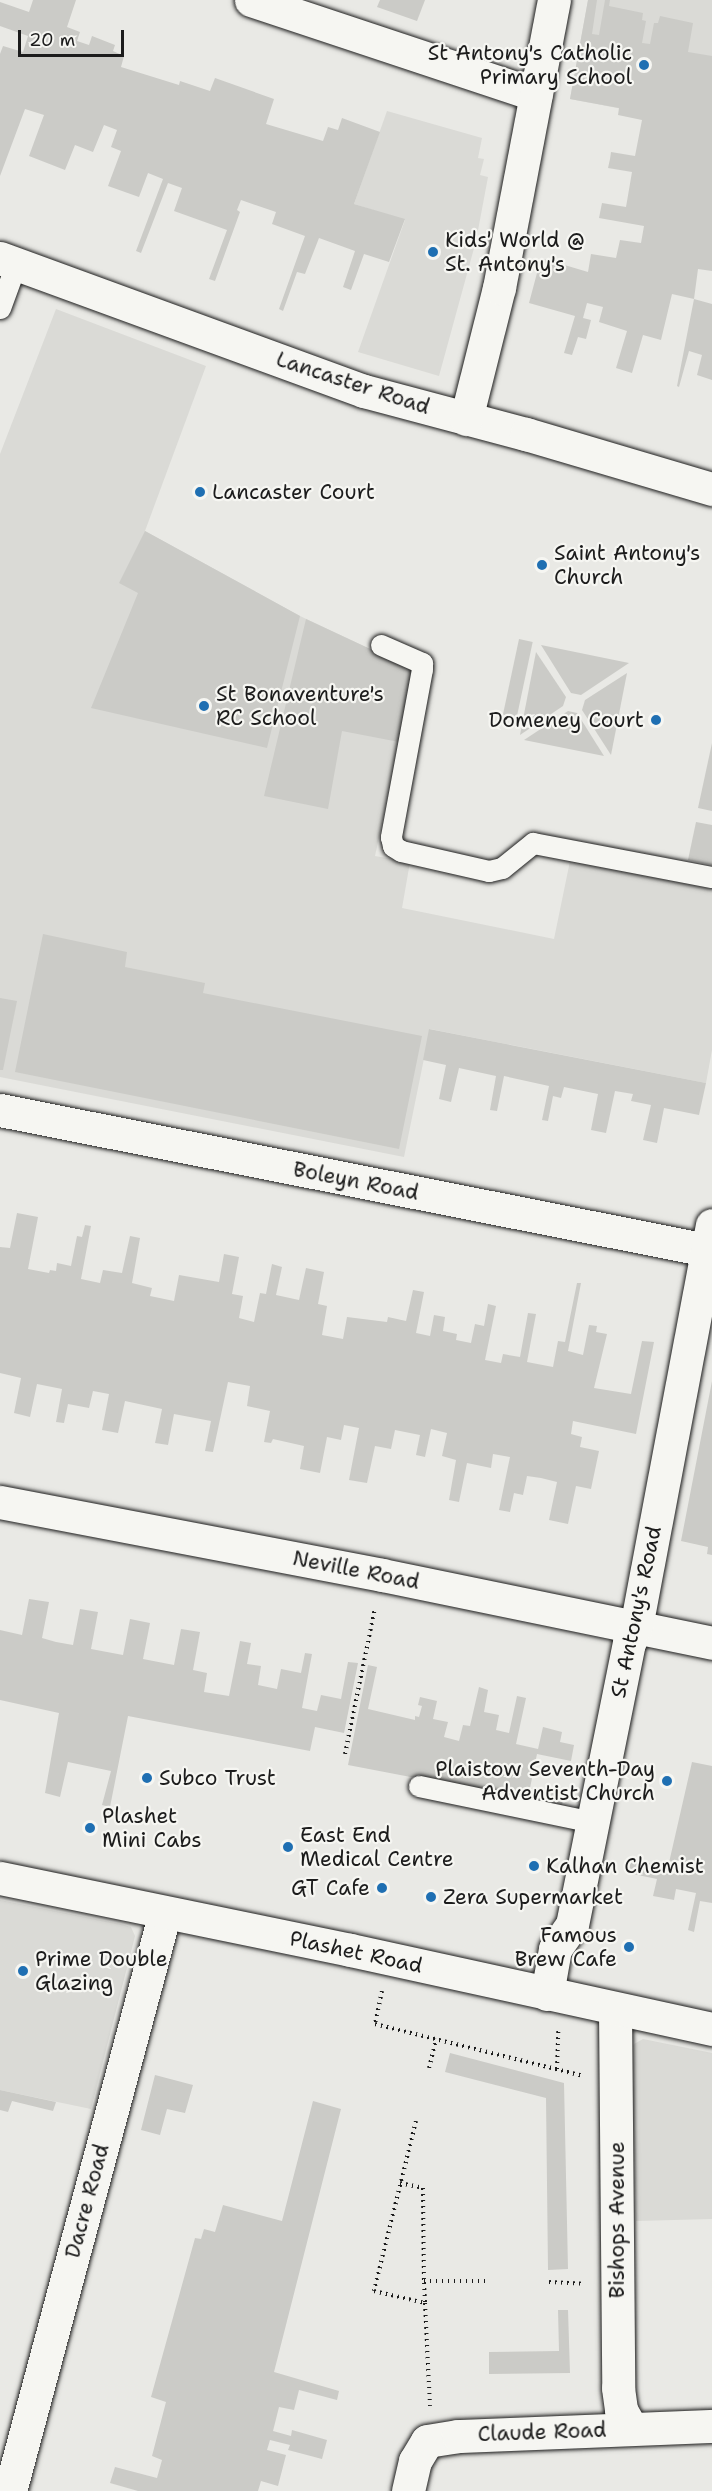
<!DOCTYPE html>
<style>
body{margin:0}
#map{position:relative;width:712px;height:2491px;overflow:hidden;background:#e9e9e5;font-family:"Shantell Sans",sans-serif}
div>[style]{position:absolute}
.built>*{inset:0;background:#dadad6}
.green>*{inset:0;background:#cbcbc7;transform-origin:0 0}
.path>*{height:4px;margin-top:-2px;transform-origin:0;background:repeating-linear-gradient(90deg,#1c1c1c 0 1.5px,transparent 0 6px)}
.roads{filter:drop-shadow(0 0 2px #1c1c1c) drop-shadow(0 0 2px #1c1c1c)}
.lane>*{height:21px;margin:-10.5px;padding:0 10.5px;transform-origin:10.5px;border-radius:10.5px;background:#f6f6f2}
.street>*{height:33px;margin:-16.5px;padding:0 16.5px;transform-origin:16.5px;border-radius:16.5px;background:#f6f6f2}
.secondary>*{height:33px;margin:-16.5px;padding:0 16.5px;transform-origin:16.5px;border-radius:16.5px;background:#f6f6f2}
.dots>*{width:16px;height:16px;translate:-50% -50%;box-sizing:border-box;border:3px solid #f6f6f2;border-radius:50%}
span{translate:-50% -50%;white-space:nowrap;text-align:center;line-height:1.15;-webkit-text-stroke:4.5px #f6f6f2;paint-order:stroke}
.poi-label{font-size:21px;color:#1c1c1c}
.right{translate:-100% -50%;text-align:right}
.left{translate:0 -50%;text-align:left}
.street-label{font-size:21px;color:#1c1c1c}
.scale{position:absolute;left:18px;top:30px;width:106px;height:27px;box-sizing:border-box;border:3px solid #1c1c1c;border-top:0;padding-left:8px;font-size:18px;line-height:21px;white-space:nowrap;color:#1c1c1c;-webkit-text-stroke:4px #f6f6f2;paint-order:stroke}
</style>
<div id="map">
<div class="built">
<i style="clip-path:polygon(588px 0,712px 0,712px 126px,570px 99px)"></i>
<i style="clip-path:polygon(387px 111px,482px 138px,478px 158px,484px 159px,480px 175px,488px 177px,476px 241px,439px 376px,358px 352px,405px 220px,354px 204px)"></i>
<i style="clip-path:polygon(56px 309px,206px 366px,145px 531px,300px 616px,415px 670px,375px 856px,410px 862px,402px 908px,554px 939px,570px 861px,712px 889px,712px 1050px,706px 1083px,430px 1029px,404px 1157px,0 1077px,0 454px)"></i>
<i style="clip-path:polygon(0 1900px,121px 1924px,131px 1927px,135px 1936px,91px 2109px,0 2090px)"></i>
<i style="clip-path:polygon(643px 2039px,712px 2053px,712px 2219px,636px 2221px,632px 2049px,634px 2044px)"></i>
</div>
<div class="green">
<i style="clip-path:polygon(33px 0,76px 0,67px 27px,80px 32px,77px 41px,89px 45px,92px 36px,115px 45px,113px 51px,124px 56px,121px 67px,179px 85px,180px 81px,210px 91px,215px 78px,274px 99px,266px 124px,323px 141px,328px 127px,338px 130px,342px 118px,380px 132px,354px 204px,405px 219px,389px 262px,364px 254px,351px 290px,343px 287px,355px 251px,319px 238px,305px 274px,297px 272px,283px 311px,279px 309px,305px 236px,272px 224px,276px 212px,241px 200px,237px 210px,240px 212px,215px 281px,209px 279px,227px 230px,174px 211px,182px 188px,168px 183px,141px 253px,136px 251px,163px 179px,148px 173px,139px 197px,108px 186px,121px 151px,111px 147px,117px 130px,104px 125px,93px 152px,75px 145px,65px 170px,29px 156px,44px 115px,25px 109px,0 176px,0 54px,3px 46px,23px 52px,28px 36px,0 26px,0 2px,29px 12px)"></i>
<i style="clip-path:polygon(380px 0,425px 0,417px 21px,377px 7px)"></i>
<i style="clip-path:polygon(588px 0,597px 0,592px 34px,599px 35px,605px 0,610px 0,609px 6px,643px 13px,642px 20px,646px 21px,642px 43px,650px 44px,654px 23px,658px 23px,660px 16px,693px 23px,688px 52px,712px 56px,712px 271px,698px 269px,694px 299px,712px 304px,712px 380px,697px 375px,702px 355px,689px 351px,679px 387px,677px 386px,694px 299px,672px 294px,661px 340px,643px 335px,632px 373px,616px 368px,627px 331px,599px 322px,603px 307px,587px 303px,583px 318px,591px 320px,586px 339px,578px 337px,572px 355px,564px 353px,575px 316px,529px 303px,541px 258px,588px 272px,591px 254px,616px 258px,620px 240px,641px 243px,644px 226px,599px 218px,602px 203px,626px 207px,632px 172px,608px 168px,610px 159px,611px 152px,635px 156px,642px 120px,618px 115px,619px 108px,570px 99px)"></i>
<i style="clip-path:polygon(145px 531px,300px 616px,267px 748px,91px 708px,138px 593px,119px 583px)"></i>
<i style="clip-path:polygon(306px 619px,415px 670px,399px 742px,342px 731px,328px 809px,264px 796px)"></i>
<i style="left:519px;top:639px;width:14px;height:81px;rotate:12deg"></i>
<i style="clip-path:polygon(541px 645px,629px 663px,581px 695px,571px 693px)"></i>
<i style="clip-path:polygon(536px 652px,566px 697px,563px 706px,520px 735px)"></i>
<i style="clip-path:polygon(627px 673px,611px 755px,582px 710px,585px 700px)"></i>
<i style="clip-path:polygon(568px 711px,577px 713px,604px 756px,524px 740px)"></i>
<i style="clip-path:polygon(712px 743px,712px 811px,698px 808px)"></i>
<i style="clip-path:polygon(696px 822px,712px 825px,712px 865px,688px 860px)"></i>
<i style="clip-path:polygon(43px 934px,127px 952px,125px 967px,205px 983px,203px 993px,422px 1036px,399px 1149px,15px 1072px)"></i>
<i style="clip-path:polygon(0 998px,17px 1001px,3px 1070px,0 1070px)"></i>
<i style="clip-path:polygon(429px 1029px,706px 1083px,699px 1115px,664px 1108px,657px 1143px,643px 1140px,651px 1105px,631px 1101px,633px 1094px,615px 1091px,606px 1133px,591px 1130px,598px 1094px,564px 1087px,561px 1098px,553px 1096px,548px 1121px,542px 1120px,549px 1086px,504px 1076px,497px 1111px,490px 1110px,496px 1076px,459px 1068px,451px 1102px,439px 1099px,446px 1065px,423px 1060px)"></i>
<i style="clip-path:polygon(17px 1213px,38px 1217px,28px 1269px,49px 1273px,50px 1270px,56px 1271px,57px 1263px,71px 1266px,77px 1236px,82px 1237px,85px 1225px,91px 1226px,81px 1279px,100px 1283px,103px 1270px,122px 1273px,130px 1236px,140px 1238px,132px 1283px,152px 1288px,150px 1296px,174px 1301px,179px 1275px,219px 1282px,224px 1254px,239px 1257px,232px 1294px,243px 1296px,239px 1318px,254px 1322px,260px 1293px,266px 1294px,272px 1264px,282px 1267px,276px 1295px,299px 1300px,306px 1268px,324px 1272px,318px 1304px,327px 1306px,322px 1335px,343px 1339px,347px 1317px,387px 1322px,388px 1317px,406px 1321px,413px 1290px,424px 1292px,416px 1333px,430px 1336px,434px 1315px,445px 1317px,443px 1331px,457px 1334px,456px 1340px,471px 1343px,475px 1324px,484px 1326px,488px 1304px,496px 1306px,485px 1360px,501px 1363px,503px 1354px,520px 1357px,528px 1313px,536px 1314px,527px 1362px,553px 1367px,558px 1341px,565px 1342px,577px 1283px,581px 1283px,568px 1351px,583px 1355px,589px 1325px,597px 1326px,596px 1332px,607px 1334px,594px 1388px,631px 1394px,642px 1341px,654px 1342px,636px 1434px,573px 1421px,571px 1434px,582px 1437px,580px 1447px,599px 1451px,591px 1489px,576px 1486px,568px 1524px,549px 1520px,557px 1482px,541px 1478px,527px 1476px,523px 1495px,514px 1493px,510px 1512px,499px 1510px,510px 1457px,493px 1454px,491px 1468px,467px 1463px,459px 1502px,449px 1500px,456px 1460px,442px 1456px,447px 1433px,431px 1429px,425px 1457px,416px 1455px,420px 1435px,395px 1430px,391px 1449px,375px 1446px,367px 1483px,349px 1480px,359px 1428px,344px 1425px,341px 1440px,327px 1437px,320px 1473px,300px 1469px,304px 1446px,273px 1439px,271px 1443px,264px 1442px,270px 1411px,247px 1406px,250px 1386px,228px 1382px,213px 1452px,205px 1451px,211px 1421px,174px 1414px,168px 1445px,155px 1443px,162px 1409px,125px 1401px,118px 1433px,102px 1430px,109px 1394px,93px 1391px,89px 1408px,68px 1404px,64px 1423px,56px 1422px,62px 1389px,37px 1384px,30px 1417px,14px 1413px,21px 1378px,0 1373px,0 1247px,10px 1248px)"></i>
<i style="clip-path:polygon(712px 1381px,712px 1555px,707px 1554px,708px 1547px,681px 1541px)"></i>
<i style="clip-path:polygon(29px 1599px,49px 1602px,42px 1638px,56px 1642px,73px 1645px,80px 1609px,98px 1612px,91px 1649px,123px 1655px,130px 1619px,150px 1623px,143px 1659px,174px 1665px,181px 1629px,200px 1632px,193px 1670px,207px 1673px,204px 1692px,229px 1696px,240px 1641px,251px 1643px,247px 1664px,261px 1666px,258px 1685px,277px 1689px,281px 1669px,301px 1673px,305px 1653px,312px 1654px,302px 1708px,317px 1711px,321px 1695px,341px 1699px,348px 1662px,358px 1663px,344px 1733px,315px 1727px,310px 1751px,128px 1716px,110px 1807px,102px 1805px,111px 1771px,68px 1762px,60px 1797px,45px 1793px,59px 1713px,0 1700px,0 1630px,22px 1635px)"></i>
<i style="clip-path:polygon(368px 1665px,377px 1667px,368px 1709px,415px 1720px,415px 1716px,419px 1717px,422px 1706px,418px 1705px,420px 1697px,437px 1701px,433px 1719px,448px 1722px,444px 1737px,459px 1741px,463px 1725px,470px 1726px,479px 1687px,488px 1690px,484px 1712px,499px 1715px,496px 1730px,509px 1733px,517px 1696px,526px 1698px,516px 1744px,538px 1749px,543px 1727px,562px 1732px,560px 1742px,574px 1745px,571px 1761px,537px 1754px,530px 1788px,564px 1795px,562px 1806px,348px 1765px)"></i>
<i style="clip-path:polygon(692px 1762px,712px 1766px,712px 1903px,700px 1901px,694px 1932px,688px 1930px,696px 1893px,676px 1889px,674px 1900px,653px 1896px,657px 1879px,628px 1873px,631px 1859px,668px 1867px)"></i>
<i style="clip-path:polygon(450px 2053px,564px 2083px,568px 2269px,548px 2270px,546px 2098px,445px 2072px)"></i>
<i style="clip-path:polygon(155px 2075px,193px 2085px,185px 2113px,167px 2109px,160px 2135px,141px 2130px)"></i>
<i style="clip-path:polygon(0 2090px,56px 2102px,53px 2111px,12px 2101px,8px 2112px,0 2110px)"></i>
<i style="clip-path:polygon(313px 2101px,341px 2109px,274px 2372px,339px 2391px,337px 2400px,299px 2390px,294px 2410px,279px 2407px,273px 2431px,291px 2436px,292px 2430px,327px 2440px,322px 2459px,288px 2450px,290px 2445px,270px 2440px,267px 2450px,286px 2455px,278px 2486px,261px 2481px,258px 2491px,138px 2491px,110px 2483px,115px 2467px,157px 2478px,162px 2460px,152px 2456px,166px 2402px,151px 2397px,195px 2238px,201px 2239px,204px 2229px,215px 2232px,223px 2205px,282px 2221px)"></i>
<i style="clip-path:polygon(558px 2310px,568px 2310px,570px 2373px,489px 2374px,489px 2352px,559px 2351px)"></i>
</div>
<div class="path">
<i style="left:345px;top:1754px;width:149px;rotate:-78.4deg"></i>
<i style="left:382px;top:1991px;width:34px;rotate:102deg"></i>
<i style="left:375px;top:2024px;width:214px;rotate:14deg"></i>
<i style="left:429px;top:2068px;width:30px;rotate:-76deg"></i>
<i style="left:557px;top:2069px;width:38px;rotate:-88deg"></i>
<i style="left:416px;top:2121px;width:175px;rotate:103.9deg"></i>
<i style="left:374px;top:2291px;width:52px;rotate:13.2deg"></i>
<i style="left:425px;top:2303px;width:103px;rotate:87.2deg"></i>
<i style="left:400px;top:2183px;width:24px;rotate:12deg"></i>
<i style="left:423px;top:2188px;width:93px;rotate:89.4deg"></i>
<i style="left:549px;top:2282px;width:35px;rotate:3deg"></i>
<i style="left:425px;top:2302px;width:21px;rotate:-93deg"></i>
<i style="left:424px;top:2281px;width:61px"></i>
</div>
<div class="roads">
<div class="lane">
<i style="left:0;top:308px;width:47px;rotate:-70deg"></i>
<i style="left:381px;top:645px;width:45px;rotate:23.7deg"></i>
<i style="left:422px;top:663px;width:6px;rotate:90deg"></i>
<i style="left:422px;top:669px;width:171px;rotate:100.5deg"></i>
<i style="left:391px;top:837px;width:9px;rotate:77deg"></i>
<i style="left:393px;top:846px;width:9px;rotate:32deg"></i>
<i style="left:401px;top:851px;width:90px;rotate:12.8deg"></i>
<i style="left:489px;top:871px;width:13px;rotate:-13deg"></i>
<i style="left:502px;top:868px;width:40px;rotate:-39deg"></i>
<i style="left:533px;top:843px;width:182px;rotate:10.8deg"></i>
<i style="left:419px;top:1786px;width:178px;rotate:11.7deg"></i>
</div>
<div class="street">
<i style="left:251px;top:0;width:300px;rotate:18.4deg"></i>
<i style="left:0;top:258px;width:388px;rotate:20.1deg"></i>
<i style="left:364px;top:391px;width:168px;rotate:14.9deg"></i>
<i style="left:526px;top:434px;width:194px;rotate:16.5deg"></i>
<i style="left:466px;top:419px;width:135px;rotate:-75.9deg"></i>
<i style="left:499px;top:288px;width:293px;rotate:-79.2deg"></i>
<i style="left:0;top:1110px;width:726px;rotate:11.2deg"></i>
<i style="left:0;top:1502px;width:389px;rotate:10.8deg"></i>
<i style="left:382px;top:1575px;width:337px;rotate:11.6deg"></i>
<i style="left:547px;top:1994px;width:46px;rotate:-79.9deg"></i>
<i style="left:555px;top:1949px;width:29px;rotate:-55deg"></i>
<i style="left:572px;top:1925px;width:288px;rotate:-78.6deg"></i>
<i style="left:629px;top:1643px;width:17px;rotate:-66deg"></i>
<i style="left:636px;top:1627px;width:409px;rotate:-79.3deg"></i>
<i style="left:615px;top:2009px;width:379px;rotate:89.5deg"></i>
<i style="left:618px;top:2388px;width:22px;rotate:82deg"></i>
<i style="left:621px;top:2410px;width:21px;rotate:61deg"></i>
<i style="left:10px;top:2491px;width:599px;rotate:-75.01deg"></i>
<i style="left:408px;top:2491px;width:31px;rotate:-77deg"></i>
<i style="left:415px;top:2461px;width:23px;rotate:-59deg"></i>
<i style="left:427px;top:2441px;width:31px;rotate:-9deg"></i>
<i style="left:458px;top:2436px;width:254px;rotate:-2.3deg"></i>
</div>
<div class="secondary">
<i style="left:0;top:1878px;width:357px;rotate:11.6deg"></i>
<i style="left:350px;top:1950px;width:371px;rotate:12.3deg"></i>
</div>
</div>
<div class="dots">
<i style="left:644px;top:65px;background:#1f6fb2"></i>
<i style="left:433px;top:252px;background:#1f6fb2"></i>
<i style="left:200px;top:492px;background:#1f6fb2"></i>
<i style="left:542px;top:565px;background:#1f6fb2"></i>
<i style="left:204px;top:706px;background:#1f6fb2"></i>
<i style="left:656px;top:720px;background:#1f6fb2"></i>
<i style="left:147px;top:1778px;background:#1f6fb2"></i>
<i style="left:667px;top:1781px;background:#1f6fb2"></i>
<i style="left:90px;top:1828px;background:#1f6fb2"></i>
<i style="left:288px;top:1847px;background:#1f6fb2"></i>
<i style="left:534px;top:1866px;background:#1f6fb2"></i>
<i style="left:382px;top:1888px;background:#1f6fb2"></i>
<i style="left:431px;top:1897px;background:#1f6fb2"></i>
<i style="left:629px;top:1947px;background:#1f6fb2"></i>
<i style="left:23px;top:1971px;background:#1f6fb2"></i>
</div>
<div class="poi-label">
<span class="right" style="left:632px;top:65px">St Antony's Catholic<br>Primary School</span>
<span class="left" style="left:445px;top:252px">Kids' World @<br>St. Antony's</span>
<span class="left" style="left:212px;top:492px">Lancaster Court</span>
<span class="left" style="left:554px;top:565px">Saint Antony's<br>Church</span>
<span class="left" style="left:216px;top:706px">St Bonaventure's<br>RC School</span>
<span class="right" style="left:644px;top:720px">Domeney Court</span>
<span class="right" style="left:655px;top:1781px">Plaistow Seventh-Day<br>Adventist Church</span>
<span class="left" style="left:159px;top:1778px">Subco Trust</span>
<span class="left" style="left:102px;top:1828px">Plashet<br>Mini Cabs</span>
<span class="left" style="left:300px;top:1847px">East End<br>Medical Centre</span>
<span class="left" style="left:546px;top:1866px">Kalhan Chemist</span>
<span class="right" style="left:370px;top:1888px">GT Cafe</span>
<span class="left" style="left:443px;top:1897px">Zera Supermarket</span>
<span class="right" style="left:617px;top:1947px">Famous<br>Brew Cafe</span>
<span class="left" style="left:35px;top:1971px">Prime Double<br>Glazing</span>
</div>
<div class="street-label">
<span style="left:353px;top:383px;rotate:18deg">Lancaster Road</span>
<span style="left:356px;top:1181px;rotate:11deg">Boleyn Road</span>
<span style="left:356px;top:1570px;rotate:11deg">Neville Road</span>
<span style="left:636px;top:1612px;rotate:-78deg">St Antony's Road</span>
<span style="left:356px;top:1952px;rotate:12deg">Plashet Road</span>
<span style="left:87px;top:2201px;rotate:-75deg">Dacre Road</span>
<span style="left:617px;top:2220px;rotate:-90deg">Bishops Avenue</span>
<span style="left:542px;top:2432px;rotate:-2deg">Claude Road</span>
</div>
<div class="scale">20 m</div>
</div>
